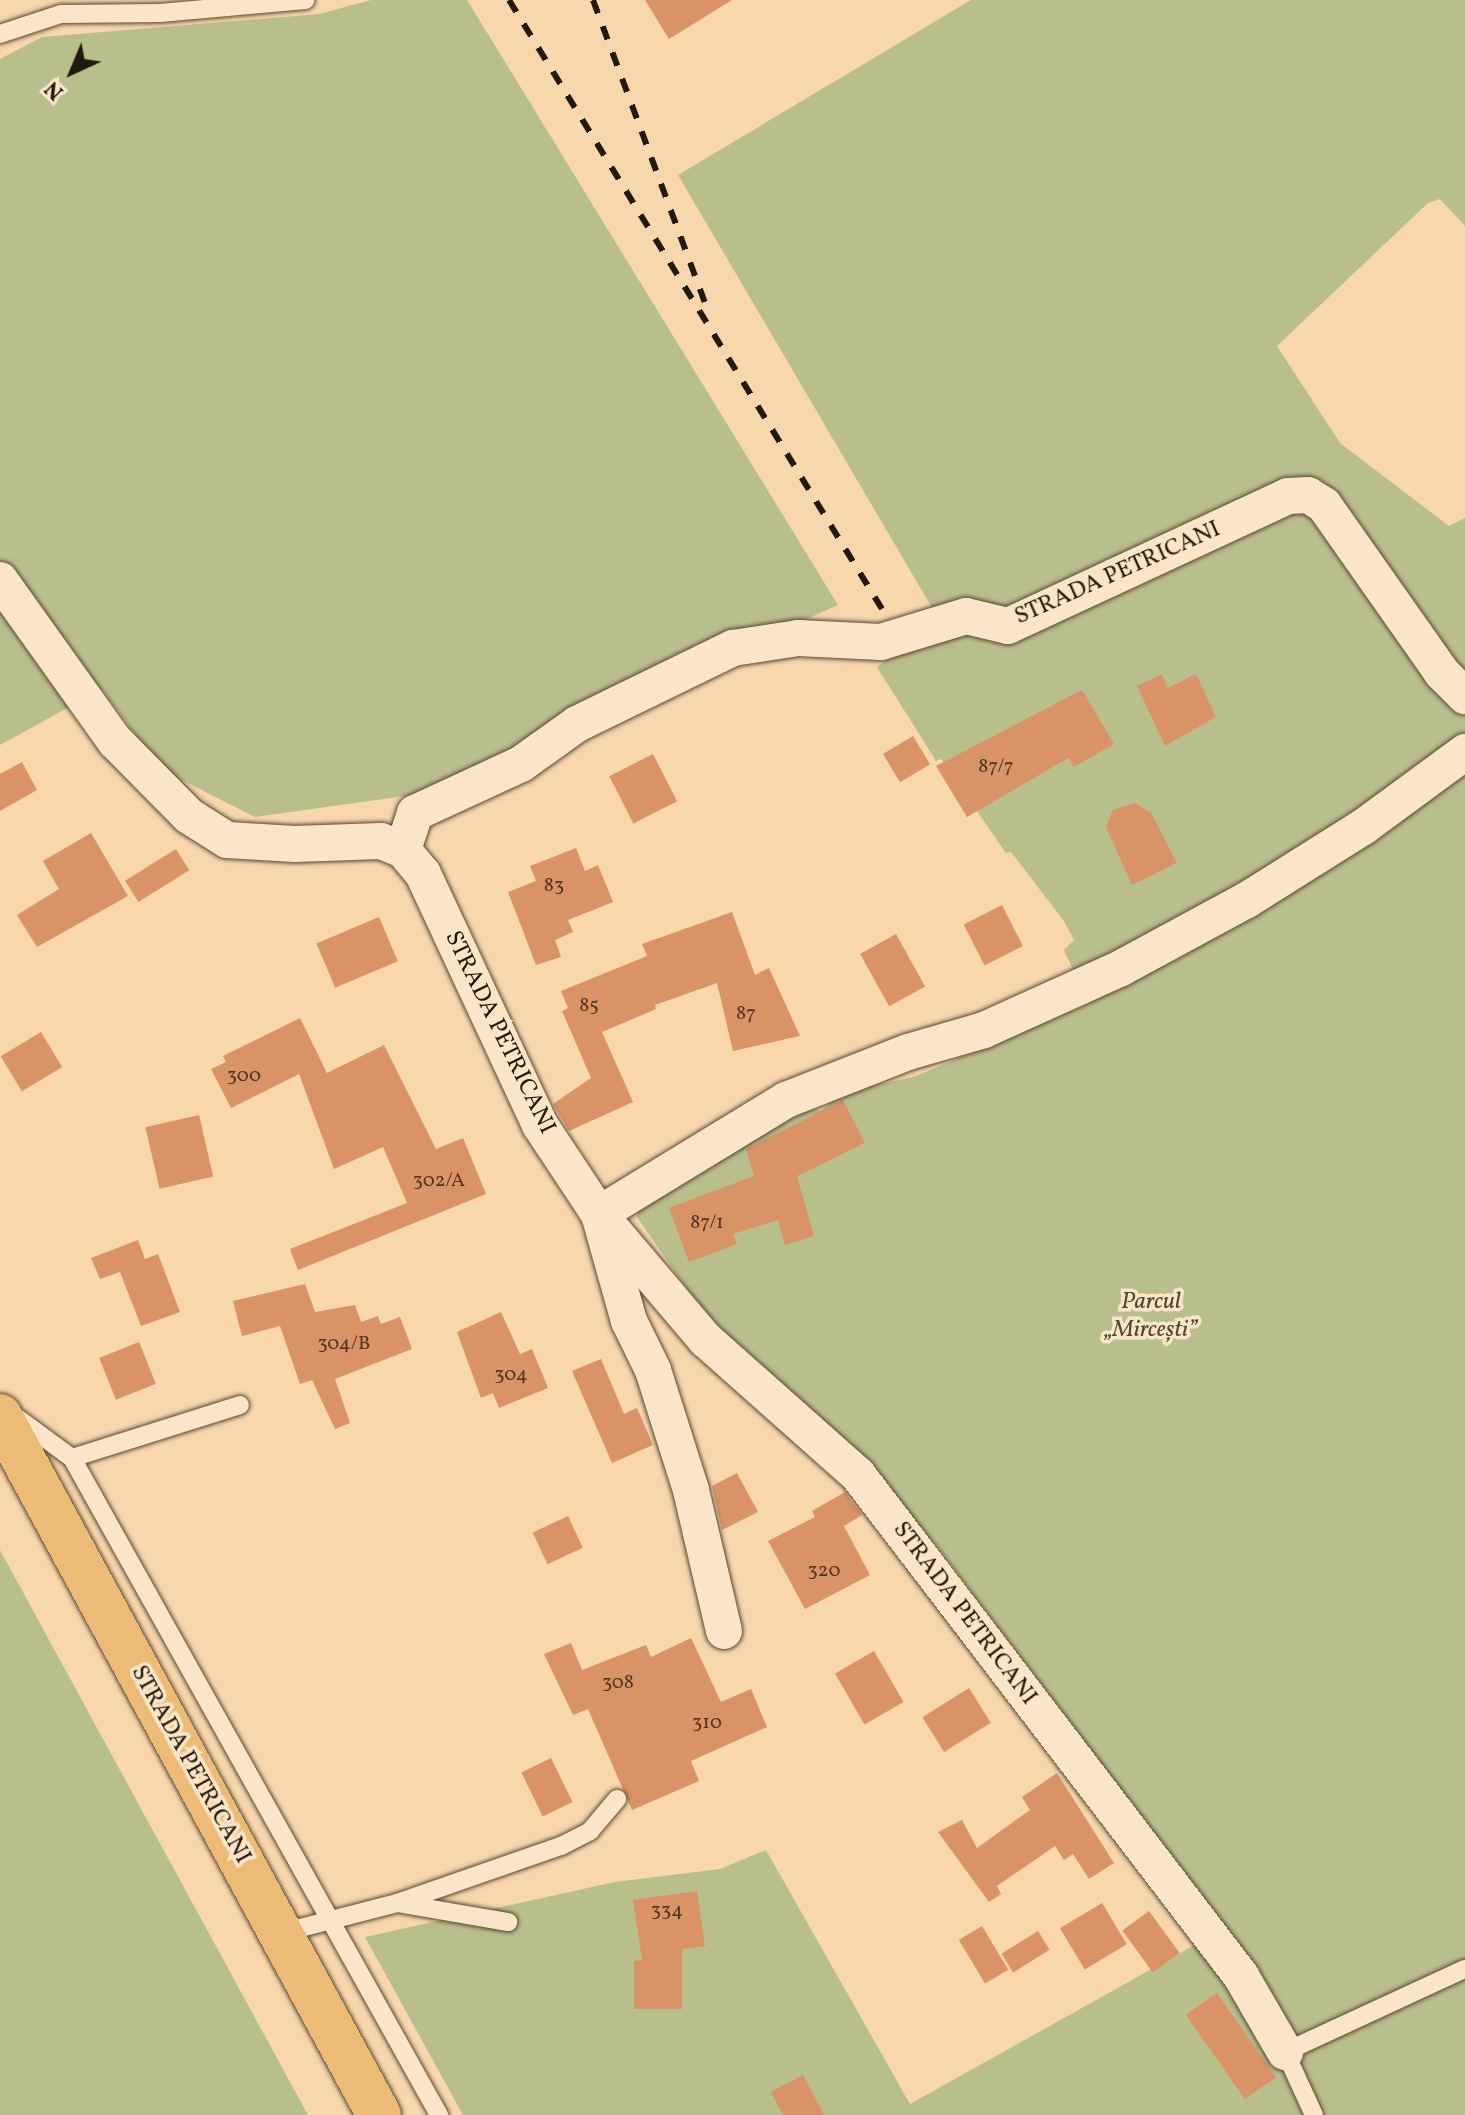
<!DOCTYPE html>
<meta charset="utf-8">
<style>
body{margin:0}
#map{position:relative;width:1465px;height:2115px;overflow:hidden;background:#f7d7ab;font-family:Vollkorn,serif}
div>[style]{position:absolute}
.green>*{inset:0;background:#b9bf8c}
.building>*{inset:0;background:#da9267;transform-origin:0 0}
.roads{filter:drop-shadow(0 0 2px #584834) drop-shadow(0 0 2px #584834)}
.service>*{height:18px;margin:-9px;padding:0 9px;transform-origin:9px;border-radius:9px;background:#fae5c8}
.minor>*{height:36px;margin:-18px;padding:0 18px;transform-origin:18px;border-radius:18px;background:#fae5c8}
.primary>*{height:44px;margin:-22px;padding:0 22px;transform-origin:22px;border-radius:22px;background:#ecbc76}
.rail>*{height:6px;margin-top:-3px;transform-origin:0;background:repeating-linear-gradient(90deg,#23180c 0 14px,transparent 0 28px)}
span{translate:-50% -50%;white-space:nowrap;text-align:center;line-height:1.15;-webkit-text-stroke:7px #fae5c8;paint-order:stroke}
.number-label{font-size:20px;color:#513623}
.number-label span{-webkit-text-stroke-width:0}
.street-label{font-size:24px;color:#23180c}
.park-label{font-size:24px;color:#504a32;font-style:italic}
.north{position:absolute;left:32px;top:32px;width:80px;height:80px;-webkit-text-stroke:6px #fae5c8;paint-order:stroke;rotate:224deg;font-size:22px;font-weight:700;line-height:32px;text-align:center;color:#23180c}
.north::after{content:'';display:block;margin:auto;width:28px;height:36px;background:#23180c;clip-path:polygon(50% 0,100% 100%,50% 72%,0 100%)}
</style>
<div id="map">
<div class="green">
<i style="clip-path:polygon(371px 0,467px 0,838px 605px,412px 795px,255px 817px,162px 770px,102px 689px,0 745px,0 59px,42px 37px,319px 14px)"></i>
<i style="clip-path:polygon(971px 0,1465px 0,1465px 226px,1440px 199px,1428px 203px,1277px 346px,1340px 443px,1449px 526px,1465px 518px,1465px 2115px,463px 2115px,365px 1937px,615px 1882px,720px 1869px,766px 1850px,910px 2104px,1225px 1928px,936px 1544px,716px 1331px,637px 1217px,640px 1200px,806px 1109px,821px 1110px,843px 1093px,916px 1076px,1089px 1004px,1064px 950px,1074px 940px,1064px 921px,1011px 852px,1006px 853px,941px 759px,936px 761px,877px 667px,938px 618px,678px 175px)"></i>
<i style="clip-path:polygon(0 1550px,308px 2115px,0 2115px)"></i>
</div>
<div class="building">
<i style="clip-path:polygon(645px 0,732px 0,669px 39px)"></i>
<i style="clip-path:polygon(1162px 674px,1168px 688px,1196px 674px,1216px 717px,1165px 746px,1137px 686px)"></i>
<i style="clip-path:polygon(1082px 690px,1114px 744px,1074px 767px,1068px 758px,967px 817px,936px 766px)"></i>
<i style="left:913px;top:736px;width:33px;height:35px;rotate:59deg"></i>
<i style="left:653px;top:754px;width:53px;height:49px;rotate:63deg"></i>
<i style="clip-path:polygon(22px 762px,37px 790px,0 811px,0 774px)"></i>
<i style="clip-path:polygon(1135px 803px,1151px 813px,1177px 863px,1132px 885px,1106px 827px,1113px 810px)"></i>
<i style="clip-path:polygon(91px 833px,128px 896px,37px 947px,17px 915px,59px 889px,43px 861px)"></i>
<i style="clip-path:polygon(576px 848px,585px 871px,598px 865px,613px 902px,568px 920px,573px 932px,555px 940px,561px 957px,536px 965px,508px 892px,536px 881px,530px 866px)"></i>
<i style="left:176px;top:849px;width:25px;height:60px;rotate:58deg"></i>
<i style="left:1002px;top:905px;width:46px;height:43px;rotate:63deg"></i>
<i style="clip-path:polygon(732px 912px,755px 975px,769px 968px,800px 1036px,733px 1051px,717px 983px,655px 1005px,656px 1009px,602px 1032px,633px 1102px,569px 1131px,553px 1104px,591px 1078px,562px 1011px,568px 1008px,561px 991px,647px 956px,642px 944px)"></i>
<i style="left:379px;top:917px;width:48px;height:68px;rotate:67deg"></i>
<i style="left:896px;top:934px;width:60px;height:41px;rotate:61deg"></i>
<i style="clip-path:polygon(300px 1018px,327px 1073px,384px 1045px,436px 1149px,463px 1138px,486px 1194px,298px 1270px,290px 1249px,407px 1203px,383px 1147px,334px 1169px,299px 1074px,231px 1108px,211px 1069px,226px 1062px,223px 1056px)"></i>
<i style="left:41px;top:1032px;width:41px;height:47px;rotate:59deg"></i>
<i style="clip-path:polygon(843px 1100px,865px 1143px,797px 1176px,814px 1236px,785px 1245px,778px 1220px,733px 1234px,737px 1244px,689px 1262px,669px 1208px,754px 1176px,746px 1149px)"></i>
<i style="left:199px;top:1115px;width:63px;height:55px;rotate:77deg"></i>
<i style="clip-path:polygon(138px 1240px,145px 1259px,158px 1254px,180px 1312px,141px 1326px,120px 1272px,100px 1279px,91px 1258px)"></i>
<i style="clip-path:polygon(305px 1284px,315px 1312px,355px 1305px,361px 1322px,378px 1316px,381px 1324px,400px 1317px,412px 1349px,335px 1379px,350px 1423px,335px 1429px,312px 1380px,300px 1384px,280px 1326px,242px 1336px,233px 1301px)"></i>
<i style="clip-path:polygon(501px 1312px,520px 1354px,532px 1349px,548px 1388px,499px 1408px,493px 1393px,481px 1398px,457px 1332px)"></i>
<i style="left:139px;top:1342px;width:45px;height:43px;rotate:68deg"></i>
<i style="clip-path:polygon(601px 1359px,624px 1414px,637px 1408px,653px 1445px,612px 1463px,572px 1371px)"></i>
<i style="clip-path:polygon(737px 1473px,758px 1512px,722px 1530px,712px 1486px)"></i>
<i style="clip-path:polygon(845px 1492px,862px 1515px,844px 1526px,870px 1575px,805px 1609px,768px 1541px,815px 1517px,812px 1511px)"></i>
<i style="left:568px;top:1516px;width:35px;height:39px;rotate:65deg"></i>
<i style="clip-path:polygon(691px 1638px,721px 1702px,751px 1689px,767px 1727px,691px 1761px,699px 1781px,632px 1810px,588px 1709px,573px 1715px,544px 1654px,571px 1643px,582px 1670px,646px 1645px,651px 1657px)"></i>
<i style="left:874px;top:1651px;width:59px;height:45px;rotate:60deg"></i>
<i style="left:969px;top:1688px;width:41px;height:55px;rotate:58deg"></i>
<i style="left:551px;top:1758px;width:49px;height:33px;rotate:64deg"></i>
<i style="clip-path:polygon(1057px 1773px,1114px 1863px,1089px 1879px,1073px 1854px,1064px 1860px,1055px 1846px,997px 1886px,1001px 1894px,989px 1902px,938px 1832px,962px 1820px,977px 1848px,1030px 1810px,1022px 1797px)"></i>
<i style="clip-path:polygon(697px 1891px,705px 1946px,682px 1949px,682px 2009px,634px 2009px,634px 1961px,642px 1960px,633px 1900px)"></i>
<i style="left:1102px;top:1903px;width:48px;height:49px;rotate:59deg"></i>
<i style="left:1149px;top:1911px;width:52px;height:33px;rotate:54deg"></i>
<i style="left:982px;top:1926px;width:51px;height:27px;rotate:59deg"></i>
<i style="left:1038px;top:1931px;width:22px;height:43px;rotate:58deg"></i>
<i style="left:1217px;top:1993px;width:103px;height:38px;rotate:55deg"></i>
<i style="clip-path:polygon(803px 2075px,824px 2115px,783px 2115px,771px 2092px)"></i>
</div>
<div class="roads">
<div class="service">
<i style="left:0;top:34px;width:64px;rotate:-18.2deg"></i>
<i style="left:61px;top:14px;width:99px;rotate:-0.6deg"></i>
<i style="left:160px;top:13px;width:146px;rotate:-5.1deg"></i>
<i style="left:12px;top:1414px;width:74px;rotate:36.3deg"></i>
<i style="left:72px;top:1458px;width:753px;rotate:60.81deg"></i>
<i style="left:72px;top:1458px;width:176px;rotate:-17.5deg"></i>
<i style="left:397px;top:1903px;width:174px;rotate:-19.2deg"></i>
<i style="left:561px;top:1846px;width:33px;rotate:-27deg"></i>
<i style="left:590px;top:1831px;width:42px;rotate:-49.8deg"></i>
<i style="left:281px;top:1933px;width:120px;rotate:-14.5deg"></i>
<i style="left:397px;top:1903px;width:113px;rotate:9.7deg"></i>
<i style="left:1314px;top:2115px;width:69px;rotate:-114.7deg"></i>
<i style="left:1285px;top:2052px;width:198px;rotate:-24.8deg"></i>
</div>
<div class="minor">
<i style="left:0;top:580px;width:198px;rotate:54.5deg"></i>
<i style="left:115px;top:741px;width:105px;rotate:45.4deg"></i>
<i style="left:189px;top:816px;width:45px;rotate:32.3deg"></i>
<i style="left:227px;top:840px;width:68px;rotate:3.4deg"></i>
<i style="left:295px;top:844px;width:86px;rotate:-2deg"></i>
<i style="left:381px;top:841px;width:24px;rotate:22deg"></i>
<i style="left:403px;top:850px;width:31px;rotate:50deg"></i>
<i style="left:423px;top:874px;width:277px;rotate:65deg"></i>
<i style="left:540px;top:1125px;width:107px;rotate:56.5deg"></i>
<i style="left:599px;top:1214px;width:165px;rotate:49.7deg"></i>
<i style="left:706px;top:1340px;width:203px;rotate:41.6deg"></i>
<i style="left:858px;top:1475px;width:631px;rotate:52.6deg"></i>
<i style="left:1241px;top:1976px;width:88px;rotate:59.9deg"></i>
<i style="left:403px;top:850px;width:39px;rotate:-72deg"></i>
<i style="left:415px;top:813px;width:117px;rotate:-24.8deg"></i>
<i style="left:521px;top:764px;width:69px;rotate:-35.5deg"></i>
<i style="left:577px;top:724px;width:174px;rotate:-26deg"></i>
<i style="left:733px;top:648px;width:66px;rotate:-8.7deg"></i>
<i style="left:798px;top:638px;width:83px;rotate:2.8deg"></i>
<i style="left:881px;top:642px;width:89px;rotate:-17deg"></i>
<i style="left:966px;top:616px;width:43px;rotate:13.4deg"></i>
<i style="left:1008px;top:626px;width:309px;rotate:-24.9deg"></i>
<i style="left:1288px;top:496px;width:20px;rotate:-3deg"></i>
<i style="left:1308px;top:495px;width:19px;rotate:32deg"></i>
<i style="left:1324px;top:505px;width:205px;rotate:54.9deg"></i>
<i style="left:1442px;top:673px;width:33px;rotate:45deg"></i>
<i style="left:724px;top:1631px;width:145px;rotate:-103.2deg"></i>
<i style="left:691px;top:1490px;width:126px;rotate:-107.6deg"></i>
<i style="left:653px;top:1370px;width:55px;rotate:-116.1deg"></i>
<i style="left:629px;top:1321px;width:111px;rotate:-105.7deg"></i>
<i style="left:599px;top:1214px;width:219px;rotate:-31.4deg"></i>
<i style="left:786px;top:1100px;width:131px;rotate:-21.5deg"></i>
<i style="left:908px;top:1052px;width:79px;rotate:-16.1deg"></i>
<i style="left:984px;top:1030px;width:150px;rotate:-24.3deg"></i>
<i style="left:1121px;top:968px;width:143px;rotate:-28.4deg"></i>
<i style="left:1247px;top:900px;width:137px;rotate:-32.2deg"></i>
<i style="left:1363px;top:827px;width:127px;rotate:-36.3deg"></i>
</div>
<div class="primary">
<i style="left:0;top:1416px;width:795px;rotate:61.53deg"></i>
</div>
</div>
<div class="rail">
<i style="left:509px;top:0;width:714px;rotate:58.51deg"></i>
<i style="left:593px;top:0;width:323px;rotate:69.7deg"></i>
</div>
<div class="number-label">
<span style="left:996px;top:767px">87/7</span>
<span style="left:554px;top:886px">83</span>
<span style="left:589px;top:1006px">85</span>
<span style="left:746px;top:1014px">87</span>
<span style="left:244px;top:1076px">300</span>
<span style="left:439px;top:1181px">302/A</span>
<span style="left:707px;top:1223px">87/1</span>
<span style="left:344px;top:1344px">304/B</span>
<span style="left:511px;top:1375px">304</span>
<span style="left:824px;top:1571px">320</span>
<span style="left:618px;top:1683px">308</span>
<span style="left:707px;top:1723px">310</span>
<span style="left:667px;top:1911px">334</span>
</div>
<div class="street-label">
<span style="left:1118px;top:574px;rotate:-24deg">STRADA PETRICANI</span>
<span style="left:499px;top:1033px;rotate:64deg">STRADA PETRICANI</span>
<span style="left:964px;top:1614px;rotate:53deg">STRADA PETRICANI</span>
<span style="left:190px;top:1765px;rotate:61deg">STRADA PETRICANI</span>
</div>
<div class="park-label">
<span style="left:1151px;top:1317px">Parcul<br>„Mircești”</span>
</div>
<div class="north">N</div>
</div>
